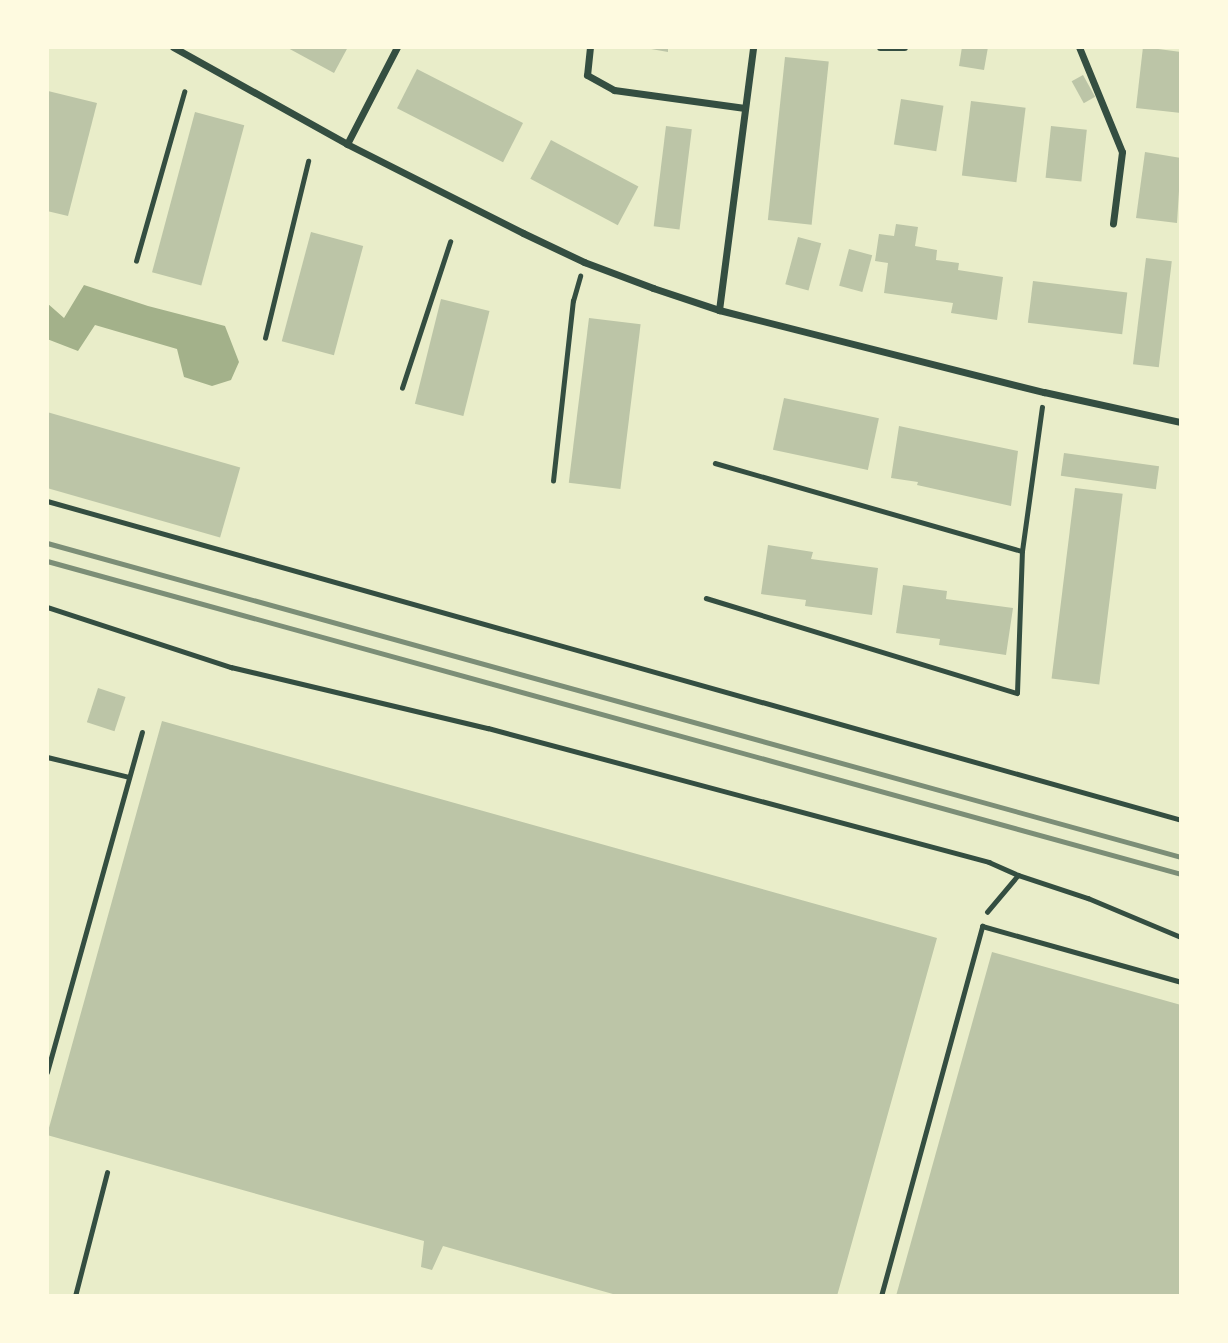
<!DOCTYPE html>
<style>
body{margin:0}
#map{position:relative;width:1228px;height:1343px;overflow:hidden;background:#e9edc9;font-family:Rubik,sans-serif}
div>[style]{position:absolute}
.water>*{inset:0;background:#a3b18a}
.building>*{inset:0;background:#bcc5a7;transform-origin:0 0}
.path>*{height:4.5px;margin:-2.25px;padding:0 2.25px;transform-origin:2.25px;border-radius:2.25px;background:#344e41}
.service>*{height:5px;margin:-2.5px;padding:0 2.5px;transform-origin:2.5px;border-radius:2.5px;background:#344e41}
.minor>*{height:7px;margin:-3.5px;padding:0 3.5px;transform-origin:3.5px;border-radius:3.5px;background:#344e41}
.rail>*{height:5px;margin:-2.5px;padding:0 2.5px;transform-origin:2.5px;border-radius:2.5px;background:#7c8e77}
span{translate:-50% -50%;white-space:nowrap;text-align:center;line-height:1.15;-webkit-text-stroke:5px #fefae0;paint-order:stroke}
.frame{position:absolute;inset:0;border:49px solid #fefae0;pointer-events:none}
</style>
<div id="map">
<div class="water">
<i style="clip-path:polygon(84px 285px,148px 306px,225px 326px,239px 362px,231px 380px,212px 386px,184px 377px,177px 349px,95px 325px,78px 351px,47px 339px,47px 303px,64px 318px)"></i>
</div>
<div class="building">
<i style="clip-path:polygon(286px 47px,348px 47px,334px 73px)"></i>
<i style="clip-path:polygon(640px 47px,668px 47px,668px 52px)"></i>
<i style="clip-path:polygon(962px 47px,988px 47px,984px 70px,959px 66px)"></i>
<i style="clip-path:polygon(1143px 47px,1181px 52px,1181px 113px,1136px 108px)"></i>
<i style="left:785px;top:57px;width:44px;height:164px;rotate:6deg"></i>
<i style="left:417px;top:69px;width:119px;height:44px;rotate:27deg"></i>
<i style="left:1083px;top:75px;width:25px;height:13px;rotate:61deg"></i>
<i style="clip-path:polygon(48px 91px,97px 103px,68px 216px,47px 211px)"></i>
<i style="left:901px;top:99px;width:43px;height:46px;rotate:9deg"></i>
<i style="left:971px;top:101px;width:55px;height:75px;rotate:7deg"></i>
<i style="left:195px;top:112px;width:51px;height:166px;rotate:15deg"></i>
<i style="left:666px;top:126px;width:26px;height:101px;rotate:7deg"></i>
<i style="left:1051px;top:126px;width:36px;height:52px;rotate:6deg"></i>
<i style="left:551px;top:140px;width:99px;height:44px;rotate:28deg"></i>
<i style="clip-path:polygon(1145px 152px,1181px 158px,1177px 223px,1136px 218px)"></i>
<i style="clip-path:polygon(896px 224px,918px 227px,915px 246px,937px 250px,936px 260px,959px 263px,958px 270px,1003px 277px,997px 320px,951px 313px,953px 303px,884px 293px,888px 263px,875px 261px,879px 234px,894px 236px)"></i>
<i style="left:311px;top:232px;width:54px;height:113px;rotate:15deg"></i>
<i style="left:798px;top:237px;width:24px;height:49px;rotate:15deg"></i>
<i style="left:849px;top:249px;width:24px;height:38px;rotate:15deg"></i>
<i style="left:1146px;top:258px;width:26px;height:107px;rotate:7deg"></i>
<i style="left:1033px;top:281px;width:95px;height:42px;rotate:7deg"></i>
<i style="left:441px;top:299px;width:50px;height:108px;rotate:14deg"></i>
<i style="left:589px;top:318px;width:52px;height:166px;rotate:7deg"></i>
<i style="left:784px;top:398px;width:97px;height:53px;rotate:12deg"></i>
<i style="left:47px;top:412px;width:201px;height:73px;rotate:16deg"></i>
<i style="clip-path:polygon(899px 426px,1018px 451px,1011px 506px,917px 485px,918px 482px,891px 478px)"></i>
<i style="left:1064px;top:453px;width:96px;height:23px;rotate:8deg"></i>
<i style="left:1075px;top:488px;width:48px;height:192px;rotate:7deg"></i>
<i style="clip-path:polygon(768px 545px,813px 552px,811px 559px,878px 568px,872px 615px,805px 606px,806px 600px,761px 594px)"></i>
<i style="clip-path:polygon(903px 585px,947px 591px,946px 599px,1013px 608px,1006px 655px,939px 645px,940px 639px,896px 633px)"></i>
<i style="left:98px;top:688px;width:29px;height:36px;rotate:18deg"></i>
<i style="clip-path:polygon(162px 721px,937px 938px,837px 1296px,620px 1296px,443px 1246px,432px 1270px,421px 1267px,424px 1241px,47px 1135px)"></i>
<i style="clip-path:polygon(992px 952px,1181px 1005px,1181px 1296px,896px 1296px)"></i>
</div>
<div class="path">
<i style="left:136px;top:261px;width:176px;rotate:-74.1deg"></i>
<i style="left:265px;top:338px;width:182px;rotate:-76.3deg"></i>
<i style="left:402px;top:388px;width:154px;rotate:-71.8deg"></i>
<i style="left:715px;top:463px;width:319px;rotate:16deg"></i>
<i style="left:553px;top:481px;width:181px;rotate:-83.7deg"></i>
<i style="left:573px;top:301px;width:26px;rotate:-74deg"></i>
<i style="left:706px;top:598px;width:325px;rotate:17deg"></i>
<i style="left:1017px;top:693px;width:142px;rotate:-88deg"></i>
<i style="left:1022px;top:551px;width:145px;rotate:-82.1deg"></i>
<i style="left:47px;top:607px;width:194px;rotate:18.1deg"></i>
<i style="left:231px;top:667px;width:264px;rotate:13.4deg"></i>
<i style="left:488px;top:728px;width:519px;rotate:14.97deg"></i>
<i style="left:989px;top:862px;width:32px;rotate:24deg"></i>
<i style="left:1018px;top:875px;width:74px;rotate:18.2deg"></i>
<i style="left:1088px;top:898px;width:101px;rotate:22.8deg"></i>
<i style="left:987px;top:912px;width:48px;rotate:-50deg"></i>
</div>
<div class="service">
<i style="left:47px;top:501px;width:1178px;rotate:15.71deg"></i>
<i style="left:47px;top:757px;width:84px;rotate:13.7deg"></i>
<i style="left:47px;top:1072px;width:353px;rotate:-74.4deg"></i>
<i style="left:75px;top:1296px;width:128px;rotate:-75.5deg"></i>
<i style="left:881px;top:1296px;width:384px;rotate:-74.7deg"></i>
<i style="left:982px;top:926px;width:207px;rotate:15.7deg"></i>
</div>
<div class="minor">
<i style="left:173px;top:47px;width:199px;rotate:29.1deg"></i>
<i style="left:347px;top:144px;width:197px;rotate:26.8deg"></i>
<i style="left:523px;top:233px;width:68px;rotate:25.4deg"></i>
<i style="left:584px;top:262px;width:74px;rotate:20.6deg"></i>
<i style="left:653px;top:288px;width:70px;rotate:18.4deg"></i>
<i style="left:719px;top:310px;width:335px;rotate:14.2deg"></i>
<i style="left:1044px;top:392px;width:140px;rotate:12.4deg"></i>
<i style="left:590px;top:47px;width:28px;rotate:96deg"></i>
<i style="left:587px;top:75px;width:31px;rotate:29deg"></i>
<i style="left:614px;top:90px;width:132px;rotate:7.8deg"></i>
<i style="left:880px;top:47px;width:24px"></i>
<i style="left:1079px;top:47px;width:113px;rotate:67.7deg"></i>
<i style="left:1122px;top:152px;width:72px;rotate:97.2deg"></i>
<i style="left:347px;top:144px;width:109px;rotate:-62.7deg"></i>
<i style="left:719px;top:310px;width:265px;rotate:-82.6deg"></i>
</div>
<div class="rail">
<i style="left:47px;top:543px;width:1177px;rotate:15.48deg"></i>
<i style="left:47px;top:561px;width:1176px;rotate:15.43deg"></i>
</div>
<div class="frame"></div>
</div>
